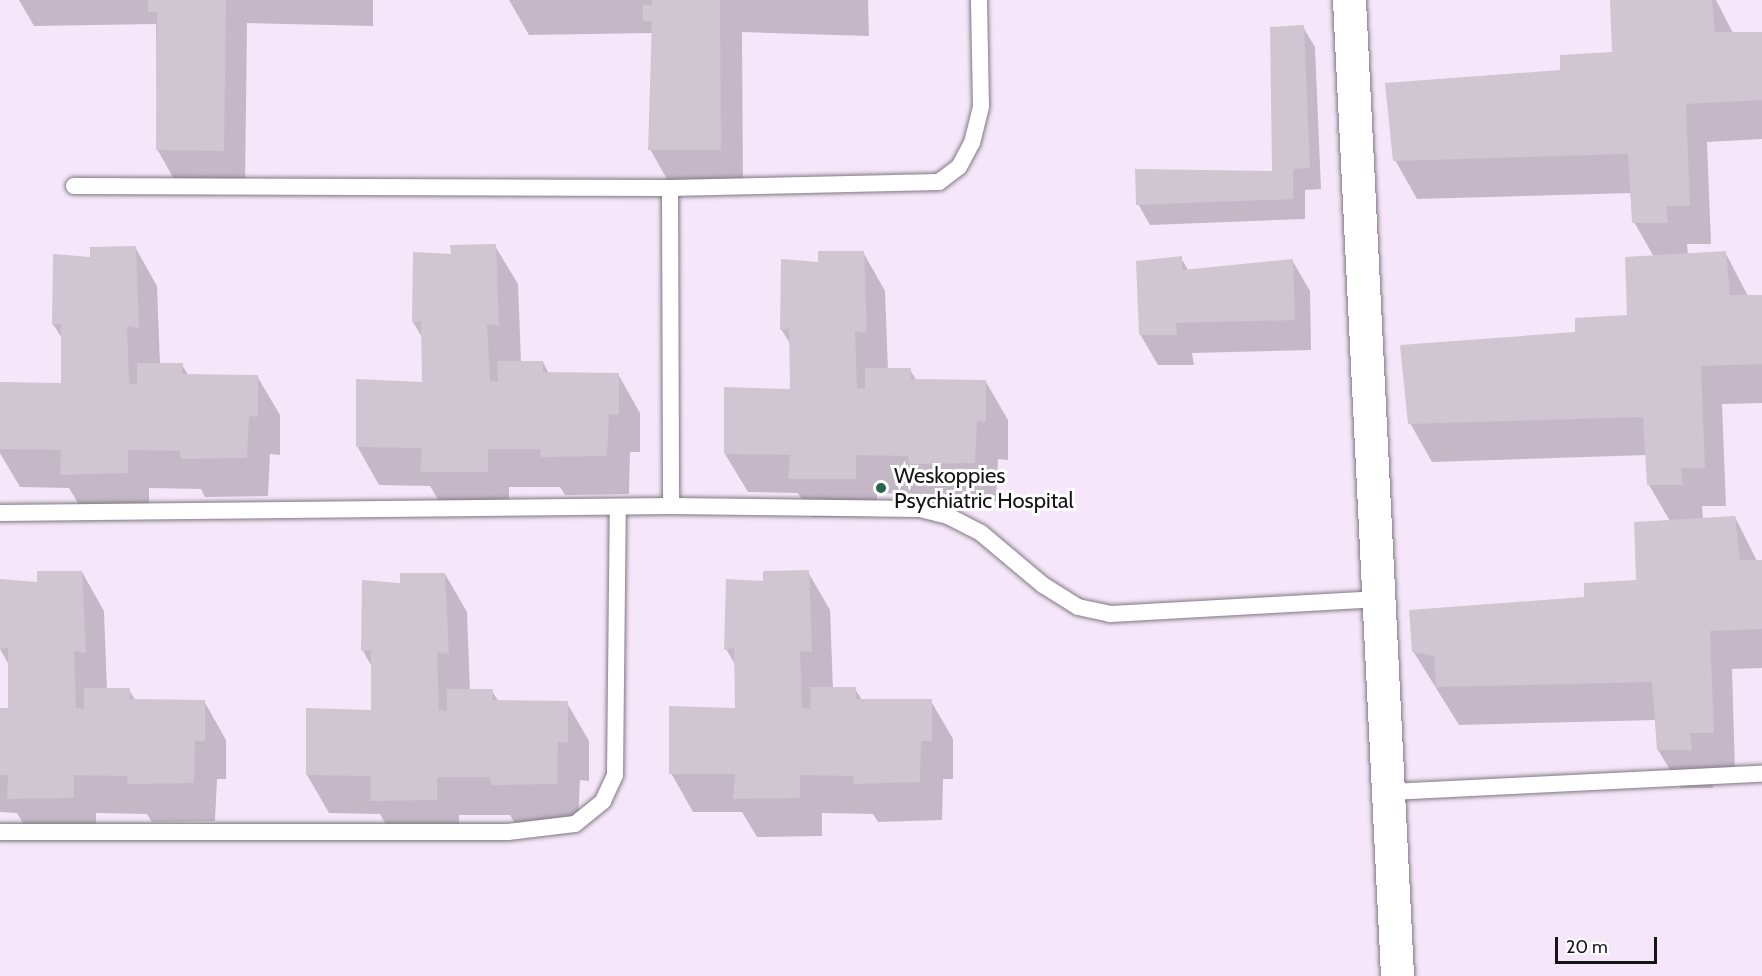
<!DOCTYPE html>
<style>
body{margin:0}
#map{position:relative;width:1762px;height:976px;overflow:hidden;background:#fdf5ff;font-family:Cabin,sans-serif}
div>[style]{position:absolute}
.built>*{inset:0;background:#f5e7f9;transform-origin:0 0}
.shadow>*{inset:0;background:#0003}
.building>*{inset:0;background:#cfc6d1}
.roads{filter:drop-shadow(0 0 2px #807882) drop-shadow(0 0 2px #807882)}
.lane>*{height:16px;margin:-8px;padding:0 8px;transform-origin:8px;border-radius:8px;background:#fff}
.street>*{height:33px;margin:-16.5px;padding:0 16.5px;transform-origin:16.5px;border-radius:16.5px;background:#fff}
.dots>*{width:16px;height:16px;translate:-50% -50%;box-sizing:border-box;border:3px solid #fff;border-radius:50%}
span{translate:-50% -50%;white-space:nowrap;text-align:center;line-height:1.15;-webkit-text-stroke:6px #fff;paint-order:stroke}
.poi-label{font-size:22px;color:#171418}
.left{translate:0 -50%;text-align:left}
.scale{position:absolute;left:1555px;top:937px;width:102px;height:27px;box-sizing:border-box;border:3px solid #171418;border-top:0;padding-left:8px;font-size:18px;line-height:21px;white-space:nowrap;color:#171418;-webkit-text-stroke:4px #fff;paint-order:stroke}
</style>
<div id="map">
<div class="built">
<i style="left:0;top:0;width:1762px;height:976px"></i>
</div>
<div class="shadow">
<i style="clip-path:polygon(19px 0,373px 0,373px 26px,247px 23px,245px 189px,179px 188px,157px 149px,156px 24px,34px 26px)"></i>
<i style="clip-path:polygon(509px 0,868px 0,869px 36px,742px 32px,743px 188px,672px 188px,650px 149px,652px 33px,529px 35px)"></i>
<i style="clip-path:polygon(1612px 0,1716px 0,1733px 33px,1762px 33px,1762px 139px,1707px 142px,1711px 244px,1687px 244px,1688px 255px,1725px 252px,1748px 296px,1762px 295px,1762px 403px,1722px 404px,1726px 506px,1702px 506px,1703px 519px,1735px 517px,1757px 561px,1762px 561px,1762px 668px,1732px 669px,1735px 771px,1712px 771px,1713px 788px,1681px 788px,1658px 750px,1656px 720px,1459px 725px,1413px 651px,1638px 581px,1670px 521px,1649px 485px,1647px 455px,1432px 462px,1410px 423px,1576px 334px,1628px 316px,1654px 257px,1634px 222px,1632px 193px,1417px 199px,1395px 160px,1562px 71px,1613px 54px)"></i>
<i style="clip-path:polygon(1303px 27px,1315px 47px,1321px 189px,1305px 190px,1305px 219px,1150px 225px,1138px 204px,1274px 173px)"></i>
<i style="clip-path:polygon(495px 246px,518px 284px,521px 362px,543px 362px,549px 374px,618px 374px,640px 413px,640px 452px,630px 452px,629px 494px,565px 495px,560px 487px,509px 487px,509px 510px,444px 510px,430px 486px,379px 485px,357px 446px,423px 383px,423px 339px,413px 322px,452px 256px)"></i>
<i style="clip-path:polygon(135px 247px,157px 286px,160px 365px,182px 365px,189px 376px,257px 376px,280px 415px,280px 455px,270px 454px,268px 496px,205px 497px,201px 489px,149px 488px,149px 511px,84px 513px,69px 488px,20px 487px,0 453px,0 383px,63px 385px,63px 340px,53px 324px,92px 258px)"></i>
<i style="clip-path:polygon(863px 252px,885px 291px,888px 370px,910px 370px,917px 381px,986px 382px,1008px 420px,1008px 460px,998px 459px,996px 501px,933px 502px,929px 494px,877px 493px,877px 517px,812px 517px,798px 493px,748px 492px,725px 454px,791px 390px,791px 345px,781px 329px,820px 263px)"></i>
<i style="clip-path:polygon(1181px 258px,1188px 270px,1292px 260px,1310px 291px,1311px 350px,1192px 353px,1194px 365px,1158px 365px,1140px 334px)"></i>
<i style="clip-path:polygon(82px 572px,104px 611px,107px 690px,129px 690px,136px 701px,204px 701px,226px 740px,226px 779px,217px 779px,215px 821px,152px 822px,147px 814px,96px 813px,96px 836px,31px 837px,17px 813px,0 812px,0 710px,10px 710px,9px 665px,0 649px,1px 581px,39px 583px)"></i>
<i style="clip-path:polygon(808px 572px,830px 610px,833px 689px,855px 689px,862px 700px,931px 701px,953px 739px,953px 779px,943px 779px,942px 820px,878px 822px,873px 814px,822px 813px,822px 836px,757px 837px,742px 812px,693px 812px,671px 773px,736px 710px,736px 666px,726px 649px,765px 583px)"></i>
<i style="clip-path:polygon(445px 574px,467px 612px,470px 691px,492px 691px,499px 702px,567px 703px,589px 741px,589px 781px,580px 780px,578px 822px,515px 823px,510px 815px,459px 815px,459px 838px,394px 839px,380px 814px,329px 813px,307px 775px,373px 712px,372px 667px,363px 651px,364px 582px,402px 584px)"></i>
</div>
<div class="building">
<i style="clip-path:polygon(148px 0,226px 0,224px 151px,156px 150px,157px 12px,148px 12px)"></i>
<i style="clip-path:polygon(652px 0,720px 0,721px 150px,648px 150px,652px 21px,643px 21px,643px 5px,652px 5px)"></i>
<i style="clip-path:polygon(1610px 0,1712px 0,1715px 32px,1762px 32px,1762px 100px,1686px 104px,1690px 206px,1666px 206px,1668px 223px,1632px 223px,1628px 154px,1393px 161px,1385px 83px,1560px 70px,1560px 55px,1612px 52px)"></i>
<i style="clip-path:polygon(1304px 25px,1310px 168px,1293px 169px,1293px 199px,1136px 205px,1135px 169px,1272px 171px,1270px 27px)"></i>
<i style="clip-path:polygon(496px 244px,499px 326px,487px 324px,490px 381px,498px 382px,497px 361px,543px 361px,543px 372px,619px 373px,619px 415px,609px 414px,607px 456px,541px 457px,540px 449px,488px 449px,488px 472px,420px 472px,422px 448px,356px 447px,356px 379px,422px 382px,421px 321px,412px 323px,413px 252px,451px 254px,450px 245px)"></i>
<i style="clip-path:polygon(136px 246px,139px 328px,127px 326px,129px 383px,137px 385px,137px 363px,183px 363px,182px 374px,258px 375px,258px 417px,249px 416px,247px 458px,181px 459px,180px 451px,128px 450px,128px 473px,60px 475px,61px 450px,0 449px,0 382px,61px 383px,61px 323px,52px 325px,53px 254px,90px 257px,90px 247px)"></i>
<i style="clip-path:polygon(818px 251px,864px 251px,867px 333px,855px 331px,857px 388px,865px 389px,865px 368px,911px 368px,911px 379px,986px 380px,986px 422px,977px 421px,975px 463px,909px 464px,908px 456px,856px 455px,856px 479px,788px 479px,790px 455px,724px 454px,724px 387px,790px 389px,789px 328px,780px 330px,781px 259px,818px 262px)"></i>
<i style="clip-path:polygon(1726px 251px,1730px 295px,1762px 295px,1762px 364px,1701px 366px,1705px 468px,1681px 468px,1683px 485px,1647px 485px,1643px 417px,1408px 424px,1400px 345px,1575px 332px,1575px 318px,1627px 315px,1625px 257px)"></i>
<i style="clip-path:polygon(1182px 256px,1182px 270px,1293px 259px,1295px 320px,1176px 323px,1177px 335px,1139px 335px,1136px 261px)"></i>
<i style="clip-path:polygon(1735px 516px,1740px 560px,1762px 560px,1762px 629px,1710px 631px,1714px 733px,1690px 733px,1692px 750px,1657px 750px,1652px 682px,1436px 687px,1434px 656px,1412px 652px,1409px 610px,1584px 597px,1584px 583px,1636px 580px,1634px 522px)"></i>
<i style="clip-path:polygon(809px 570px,812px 652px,800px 651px,802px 708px,811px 709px,810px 687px,856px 687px,856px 699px,932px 699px,932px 741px,921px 741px,920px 782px,854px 784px,853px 776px,800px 775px,800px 798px,733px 799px,735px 774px,669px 774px,669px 706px,735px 708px,734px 648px,724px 650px,726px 579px,763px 581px,763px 571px)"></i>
<i style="clip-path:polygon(37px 571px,82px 571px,86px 653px,74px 651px,76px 708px,84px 709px,84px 688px,130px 688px,130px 699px,205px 700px,205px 741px,195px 741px,194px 783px,128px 784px,127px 776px,74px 775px,74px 798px,7px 799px,8px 775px,0 775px,0 708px,8px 708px,8px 648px,0 649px,0 579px,37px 582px)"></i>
<i style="clip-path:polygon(400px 573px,445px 573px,449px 654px,437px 652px,439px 710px,447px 711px,447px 689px,493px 689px,492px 700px,568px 701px,568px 743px,558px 742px,557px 784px,491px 785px,490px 777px,437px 777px,437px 800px,370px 801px,371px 776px,306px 775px,306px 708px,371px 710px,371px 650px,361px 651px,362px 580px,400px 583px)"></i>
</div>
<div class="roads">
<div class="lane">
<i style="left:74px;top:186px;width:596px;rotate:0.19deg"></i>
<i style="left:670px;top:188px;width:269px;rotate:-1.3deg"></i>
<i style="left:939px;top:182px;width:25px;rotate:-37deg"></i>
<i style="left:959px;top:167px;width:27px;rotate:-62deg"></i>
<i style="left:972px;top:143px;width:38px;rotate:-76deg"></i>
<i style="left:981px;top:106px;width:106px;rotate:-91.1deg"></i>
<i style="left:670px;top:188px;width:318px;rotate:89.8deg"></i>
<i style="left:0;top:513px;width:671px;rotate:-0.6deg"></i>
<i style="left:671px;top:506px;width:249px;rotate:0.7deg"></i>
<i style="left:920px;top:509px;width:29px;rotate:14deg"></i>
<i style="left:948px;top:516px;width:37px;rotate:27deg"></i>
<i style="left:981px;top:533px;width:81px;rotate:40deg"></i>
<i style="left:1043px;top:585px;width:41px;rotate:32.2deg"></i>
<i style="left:1078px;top:607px;width:33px;rotate:12deg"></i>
<i style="left:1110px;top:614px;width:271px;rotate:-3.2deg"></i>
<i style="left:1388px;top:792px;width:374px;rotate:-2.8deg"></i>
<i style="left:0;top:832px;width:508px"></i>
<i style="left:508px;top:832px;width:67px;rotate:-6.8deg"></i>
<i style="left:575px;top:824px;width:36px;rotate:-39deg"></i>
<i style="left:603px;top:801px;width:29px;rotate:-65deg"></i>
<i style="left:615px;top:775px;width:265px;rotate:-89.4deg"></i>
</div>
<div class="street">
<i style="left:1349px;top:0;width:977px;rotate:87.18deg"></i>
</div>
</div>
<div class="dots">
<i style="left:881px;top:488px;background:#276551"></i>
</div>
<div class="poi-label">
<span class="left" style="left:894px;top:488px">Weskoppies<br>Psychiatric Hospital</span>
</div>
<div class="scale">20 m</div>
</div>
